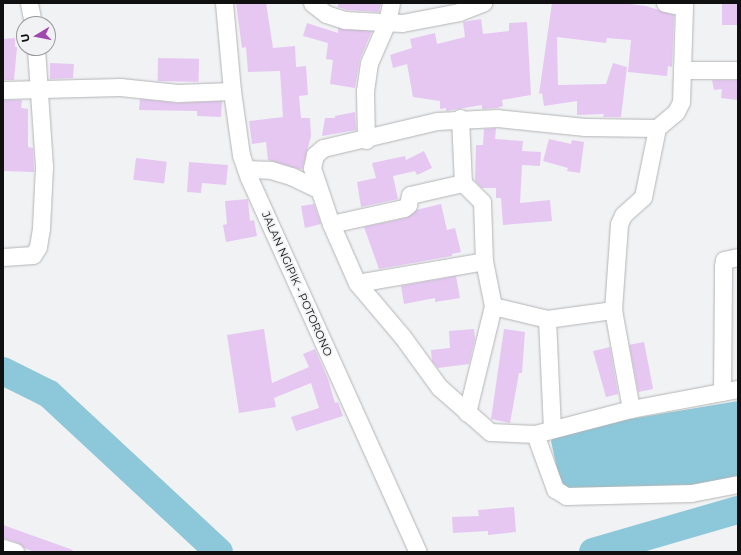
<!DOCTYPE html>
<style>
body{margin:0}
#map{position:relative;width:741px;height:555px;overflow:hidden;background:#f1f2f4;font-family:Montserrat,sans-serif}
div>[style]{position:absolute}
.water>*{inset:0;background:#8cc8d9}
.river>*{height:28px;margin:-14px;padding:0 14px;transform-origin:14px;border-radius:14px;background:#8cc8d9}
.building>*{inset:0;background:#e5c7f2;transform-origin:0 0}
.roads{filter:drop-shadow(0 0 1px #b3b4b5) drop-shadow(0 0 1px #b3b4b5)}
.minor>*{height:17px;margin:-8.5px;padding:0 8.5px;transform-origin:8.5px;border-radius:8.5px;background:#fff}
span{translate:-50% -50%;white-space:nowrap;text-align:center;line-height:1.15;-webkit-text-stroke:3.5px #f1f2f4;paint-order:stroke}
.street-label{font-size:11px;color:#101011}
.frame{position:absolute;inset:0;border:4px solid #101011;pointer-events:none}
.north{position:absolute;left:16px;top:16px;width:40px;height:40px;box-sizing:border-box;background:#f1f2f4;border:1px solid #979899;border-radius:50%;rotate:260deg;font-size:11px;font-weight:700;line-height:16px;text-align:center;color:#101011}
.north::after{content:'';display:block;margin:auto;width:14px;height:18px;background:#a347b0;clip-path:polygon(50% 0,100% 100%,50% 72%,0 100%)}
</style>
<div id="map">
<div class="water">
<i style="clip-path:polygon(738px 401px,738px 480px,694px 488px,569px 490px,561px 487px,551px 441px,554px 436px,600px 424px)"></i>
</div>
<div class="river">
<i style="left:3px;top:371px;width:51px;rotate:26.6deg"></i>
<i style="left:49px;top:394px;width:232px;rotate:42.9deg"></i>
<i style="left:593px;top:552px;width:151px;rotate:-16.2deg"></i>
</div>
<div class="building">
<i style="clip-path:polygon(236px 3px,266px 3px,273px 48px,295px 46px,296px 67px,306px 66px,308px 95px,299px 96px,301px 118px,310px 118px,311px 136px,302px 170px,268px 160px,266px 142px,252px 144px,249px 121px,283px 117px,280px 71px,248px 72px,246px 47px,242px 48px)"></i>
<i style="clip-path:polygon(338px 3px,381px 3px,379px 12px,347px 10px,338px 7px)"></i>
<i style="clip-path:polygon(552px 3px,630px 4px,646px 6px,674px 15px,672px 67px,668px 66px,667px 76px,628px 72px,631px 40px,607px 38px,606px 43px,557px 37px,558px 85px,606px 84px,613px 63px,627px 67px,621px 117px,603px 117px,604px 114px,577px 115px,577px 101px,544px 106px,542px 93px,539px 94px)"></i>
<i style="left:722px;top:3px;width:16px;height:22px"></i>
<i style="clip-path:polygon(481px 19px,483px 34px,509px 31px,509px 23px,527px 22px,531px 95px,502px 100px,503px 106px,497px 108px,482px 109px,482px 105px,446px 111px,446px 108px,440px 109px,440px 101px,413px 97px,407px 64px,393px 68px,390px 55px,412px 48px,410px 39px,435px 33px,437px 44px,465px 37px,463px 22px)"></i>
<i style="clip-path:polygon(307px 23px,338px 33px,338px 28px,372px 31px,360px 59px,355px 88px,330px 84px,333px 60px,326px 59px,328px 43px,303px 36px)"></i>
<i style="clip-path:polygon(15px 38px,15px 47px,17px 47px,14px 80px,3px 80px,3px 39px)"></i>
<i style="left:158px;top:58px;width:41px;height:23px;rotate:1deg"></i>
<i style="clip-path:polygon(50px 63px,74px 64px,73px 78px,50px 79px)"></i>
<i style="clip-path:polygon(712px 80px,738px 80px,738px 100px,721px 98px,722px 89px,714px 90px)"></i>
<i style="clip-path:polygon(140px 99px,178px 103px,222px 101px,221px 117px,197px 116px,197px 111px,139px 110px)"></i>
<i style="clip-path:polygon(3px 100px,22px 100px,21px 108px,28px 109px,28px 147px,33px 148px,34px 172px,3px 171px)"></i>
<i style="clip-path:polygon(355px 112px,356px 130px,322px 136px,325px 118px,335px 118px,335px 116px)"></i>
<i style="clip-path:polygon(496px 128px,495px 139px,523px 141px,522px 151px,541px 152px,540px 166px,522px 165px,520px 203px,550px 200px,552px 221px,503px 225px,501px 198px,496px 198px,496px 188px,482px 188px,475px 181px,476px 145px,483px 145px,484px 129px)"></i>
<i style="clip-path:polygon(549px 139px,571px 144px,572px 140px,584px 142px,580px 173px,567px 171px,568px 168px,543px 161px)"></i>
<i style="clip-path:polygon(424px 151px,432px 168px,417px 175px,415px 171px,393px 176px,398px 199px,361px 207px,357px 182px,376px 178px,372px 163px,405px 156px,406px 160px)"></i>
<i style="left:136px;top:158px;width:31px;height:22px;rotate:7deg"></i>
<i style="clip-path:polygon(189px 162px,228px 165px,226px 185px,202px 183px,201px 193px,187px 192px)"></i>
<i style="clip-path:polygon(248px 199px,250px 221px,254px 220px,257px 236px,226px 242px,223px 225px,227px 224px,225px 201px)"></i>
<i style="clip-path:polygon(314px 204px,321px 224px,305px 228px,301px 206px)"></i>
<i style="clip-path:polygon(441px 204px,447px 230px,455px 228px,461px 252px,452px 254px,452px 256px,379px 269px,364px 227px,406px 218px,416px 210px)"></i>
<i style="clip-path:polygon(456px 276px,460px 298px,435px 302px,435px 298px,404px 304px,401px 286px)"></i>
<i style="clip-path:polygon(264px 329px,272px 383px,309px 367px,303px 354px,315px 349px,328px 379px,335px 403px,338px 402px,343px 416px,296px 431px,291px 417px,319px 408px,311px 383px,274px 398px,276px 407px,239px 413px,227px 335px)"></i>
<i style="clip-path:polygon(474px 329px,475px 339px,469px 364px,438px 368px,432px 361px,431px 350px,450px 348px,449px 331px)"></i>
<i style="clip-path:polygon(504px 329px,525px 332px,522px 373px,519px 373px,510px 423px,491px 419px)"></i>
<i style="left:644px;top:342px;width:48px;height:15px;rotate:79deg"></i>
<i style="clip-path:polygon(610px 347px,618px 394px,606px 397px,593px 351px)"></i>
<i style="clip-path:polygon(514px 507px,516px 532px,488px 535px,488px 531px,453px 533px,452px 517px,479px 516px,478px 510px)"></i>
<i style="clip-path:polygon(3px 525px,73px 550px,72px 552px,35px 552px,24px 548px,18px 543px,3px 538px)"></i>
</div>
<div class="roads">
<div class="minor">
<i style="left:29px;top:3px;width:21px;rotate:79deg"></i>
<i style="left:224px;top:3px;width:88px;rotate:84.8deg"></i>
<i style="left:232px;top:91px;width:65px;rotate:82deg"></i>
<i style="left:241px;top:155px;width:24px;rotate:71deg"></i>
<i style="left:249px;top:178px;width:410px;rotate:65.7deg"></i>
<i style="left:312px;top:3px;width:18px;rotate:38deg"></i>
<i style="left:326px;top:14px;width:20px;rotate:18deg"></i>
<i style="left:345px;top:20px;width:57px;rotate:3deg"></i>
<i style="left:402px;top:23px;width:58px;rotate:-10.9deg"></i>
<i style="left:459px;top:12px;width:26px;rotate:-21deg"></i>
<i style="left:665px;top:3px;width:19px;rotate:12deg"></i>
<i style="left:684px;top:7px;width:4px;rotate:-90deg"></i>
<i style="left:684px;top:7px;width:95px;rotate:91.8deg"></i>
<i style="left:681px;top:102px;width:11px;rotate:117deg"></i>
<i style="left:676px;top:112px;width:25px;rotate:140deg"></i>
<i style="left:657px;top:128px;width:72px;rotate:-179.2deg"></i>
<i style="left:585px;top:127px;width:88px;rotate:-174.2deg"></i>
<i style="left:497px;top:118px;width:60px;rotate:177.1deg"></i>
<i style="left:437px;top:121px;width:117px;rotate:166.7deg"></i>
<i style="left:323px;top:148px;width:11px;rotate:139deg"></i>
<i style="left:315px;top:155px;width:13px;rotate:103deg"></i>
<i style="left:312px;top:168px;width:59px;rotate:71.3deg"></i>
<i style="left:331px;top:224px;width:64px;rotate:66.2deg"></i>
<i style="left:357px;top:283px;width:70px;rotate:49.7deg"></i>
<i style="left:402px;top:336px;width:63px;rotate:54deg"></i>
<i style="left:439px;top:387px;width:68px;rotate:41.4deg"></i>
<i style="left:490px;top:432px;width:45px;rotate:2.5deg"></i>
<i style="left:535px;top:434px;width:99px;rotate:-14.6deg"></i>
<i style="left:631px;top:409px;width:109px;rotate:-10.6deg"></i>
<i style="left:682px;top:70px;width:56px"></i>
<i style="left:3px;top:90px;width:117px;rotate:-1.5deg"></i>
<i style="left:120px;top:87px;width:58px;rotate:5.9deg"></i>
<i style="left:178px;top:93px;width:54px;rotate:-2.1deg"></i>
<i style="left:460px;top:118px;width:65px;rotate:87.4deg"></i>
<i style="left:463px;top:183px;width:27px;rotate:45deg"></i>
<i style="left:482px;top:202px;width:59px;rotate:88.1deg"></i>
<i style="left:484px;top:261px;width:46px;rotate:78.7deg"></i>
<i style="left:493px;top:306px;width:110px;rotate:103.7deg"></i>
<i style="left:366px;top:140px;width:49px;rotate:-91.2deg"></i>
<i style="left:365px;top:91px;width:28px;rotate:-82deg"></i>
<i style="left:369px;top:63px;width:45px;rotate:-66.3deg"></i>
<i style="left:387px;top:22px;width:19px;rotate:-78deg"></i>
<i style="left:246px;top:169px;width:25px;rotate:2deg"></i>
<i style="left:271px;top:170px;width:21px;rotate:17deg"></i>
<i style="left:291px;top:176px;width:30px;rotate:26deg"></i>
<i style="left:331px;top:224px;width:75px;rotate:-12.4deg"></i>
<i style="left:404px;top:208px;width:5px;rotate:-37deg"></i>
<i style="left:408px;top:205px;width:10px;rotate:-79deg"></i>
<i style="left:410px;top:195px;width:54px;rotate:-12.8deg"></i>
<i style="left:3px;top:257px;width:30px;rotate:-4deg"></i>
<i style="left:33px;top:255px;width:9px;rotate:-58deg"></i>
<i style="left:38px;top:247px;width:19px;rotate:-81deg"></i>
<i style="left:41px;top:228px;width:62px;rotate:-87.2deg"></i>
<i style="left:44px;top:166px;width:118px;rotate:-93.9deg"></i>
<i style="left:357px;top:283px;width:129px;rotate:-9.8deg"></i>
<i style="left:493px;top:306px;width:56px;rotate:13.5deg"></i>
<i style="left:547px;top:319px;width:67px;rotate:-7.8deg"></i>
<i style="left:547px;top:319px;width:109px;rotate:87.4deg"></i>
<i style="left:722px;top:392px;width:126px;rotate:-89.5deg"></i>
<i style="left:723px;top:266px;width:6px;rotate:-81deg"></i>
<i style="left:724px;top:260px;width:14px;rotate:-12deg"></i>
<i style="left:631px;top:409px;width:101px;rotate:-100.3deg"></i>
<i style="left:613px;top:310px;width:86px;rotate:-86deg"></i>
<i style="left:619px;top:224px;width:10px;rotate:-66deg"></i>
<i style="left:623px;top:215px;width:27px;rotate:-42deg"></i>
<i style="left:643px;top:197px;width:70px;rotate:-78.5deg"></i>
<i style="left:535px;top:434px;width:59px;rotate:70deg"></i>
<i style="left:555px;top:489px;width:13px;rotate:32deg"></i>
<i style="left:566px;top:496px;width:125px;rotate:-1.4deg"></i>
<i style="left:691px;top:493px;width:48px;rotate:-10.8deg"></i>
<i style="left:3px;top:548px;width:13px;rotate:18deg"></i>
</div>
</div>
<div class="street-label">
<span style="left:297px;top:284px;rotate:66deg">JALAN NGIPIK - POTORONO</span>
</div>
<div class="frame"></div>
<div class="north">U</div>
</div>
